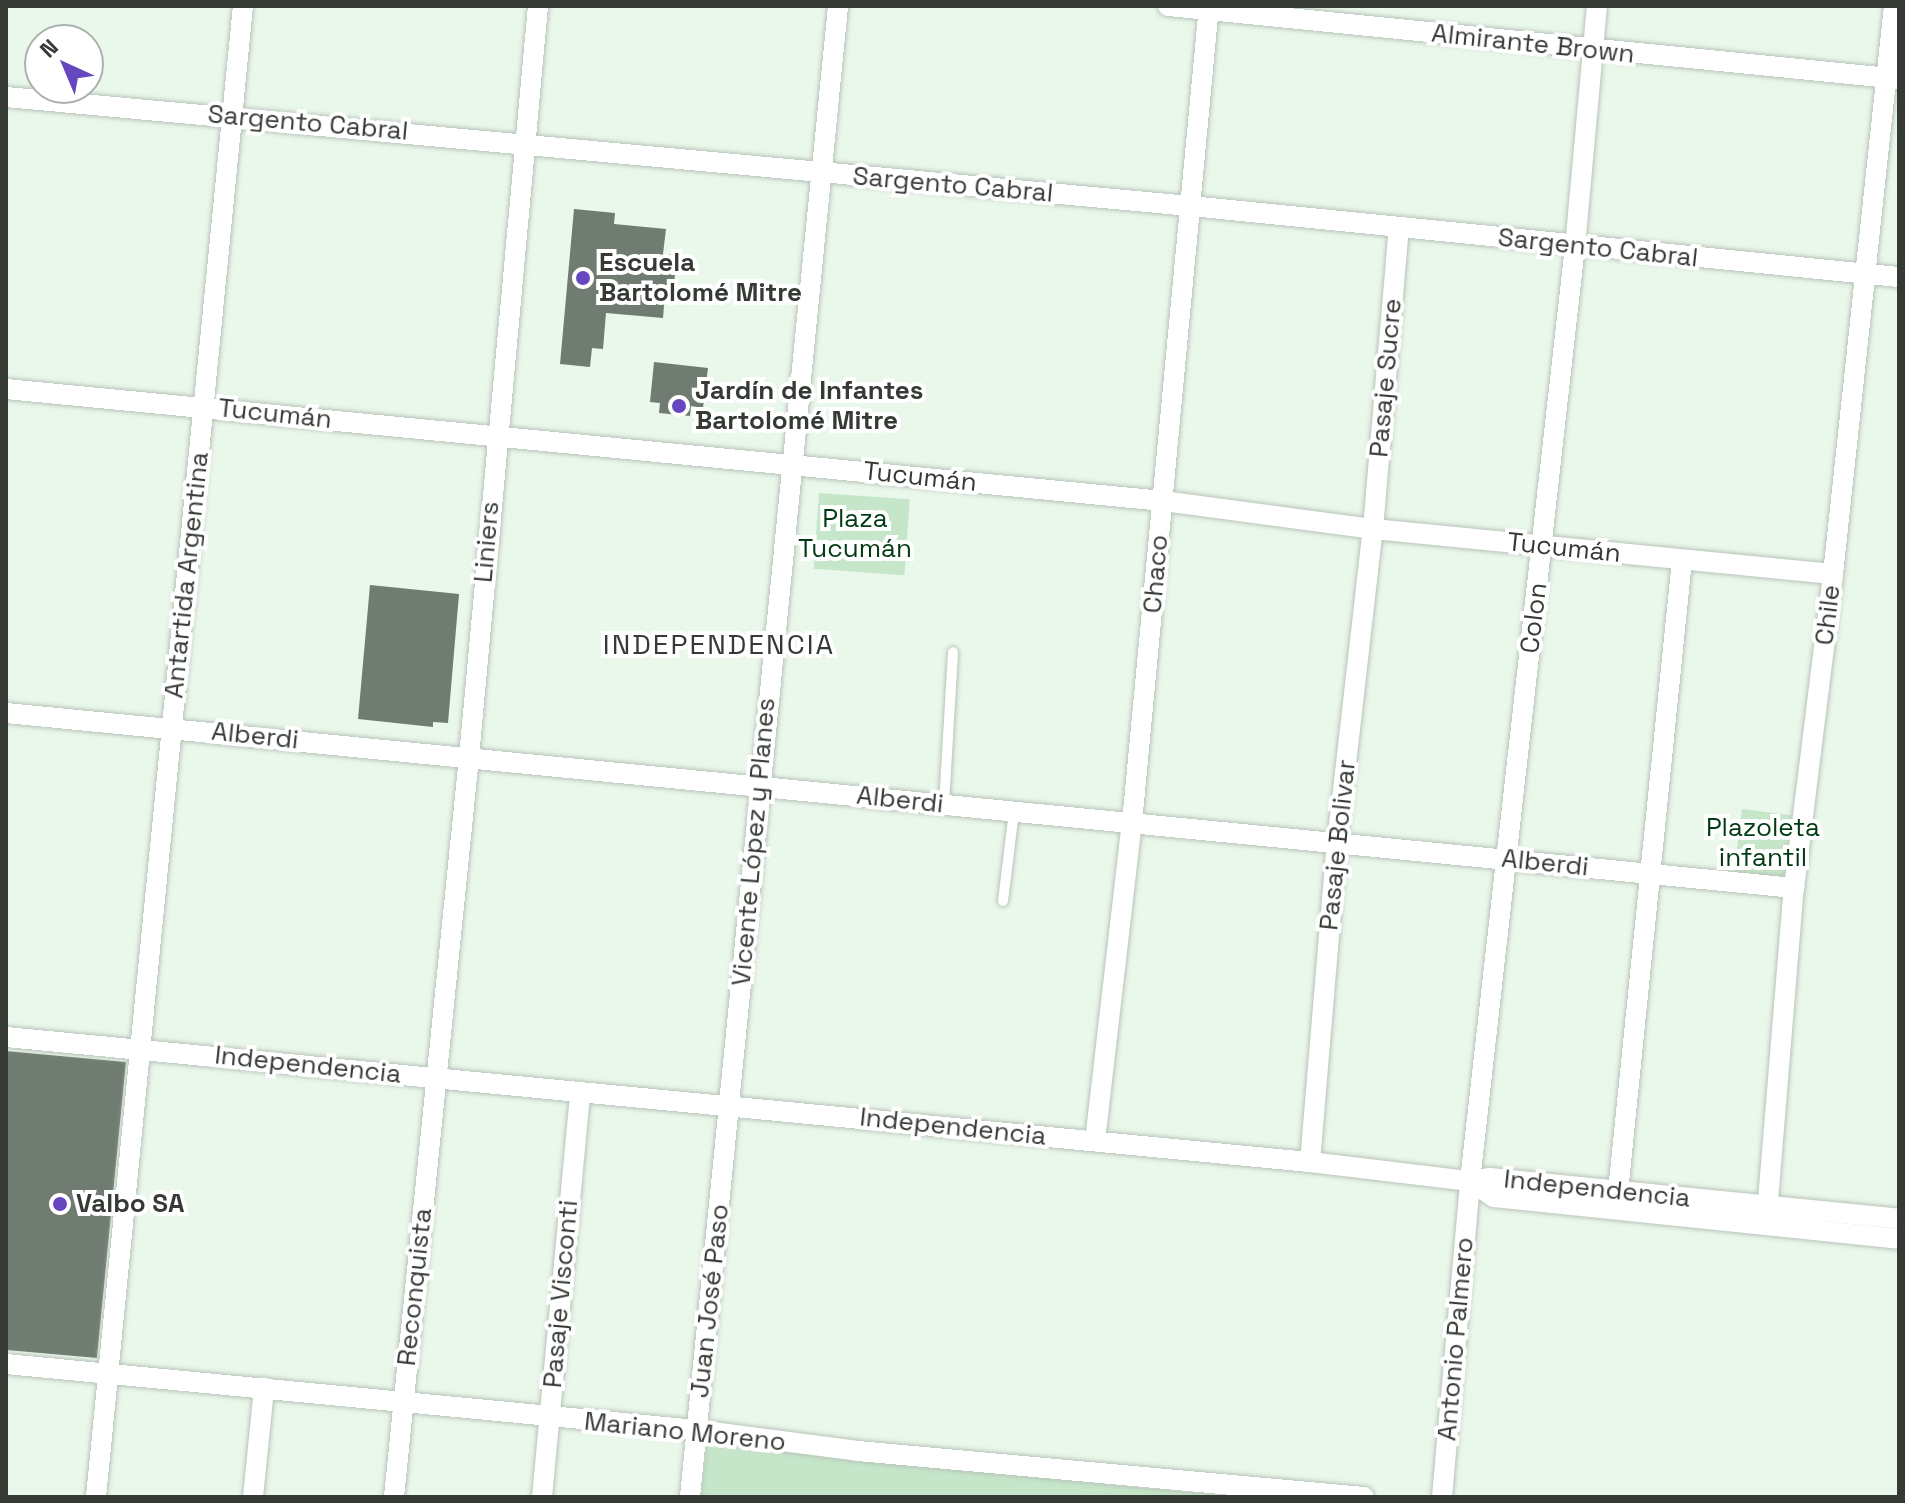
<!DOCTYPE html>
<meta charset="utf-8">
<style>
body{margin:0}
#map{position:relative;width:1905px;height:1503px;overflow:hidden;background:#eaf7eb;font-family:"Space Grotesk",sans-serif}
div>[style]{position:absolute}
.green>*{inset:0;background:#c5e6c9;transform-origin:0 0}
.building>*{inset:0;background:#707c71}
.roads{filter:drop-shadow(0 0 2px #b8c4b9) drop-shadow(0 0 2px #b8c4b9)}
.service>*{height:10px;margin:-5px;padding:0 5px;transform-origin:5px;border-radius:5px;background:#fff}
.minor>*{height:20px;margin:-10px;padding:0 10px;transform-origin:10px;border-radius:10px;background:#fff}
.dots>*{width:22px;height:22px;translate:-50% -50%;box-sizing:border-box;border:4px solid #fff;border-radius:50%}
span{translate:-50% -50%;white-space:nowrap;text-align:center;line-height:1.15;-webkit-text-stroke:8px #fff;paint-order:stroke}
.street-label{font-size:26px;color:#353a35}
.poi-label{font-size:26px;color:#353a35;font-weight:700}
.left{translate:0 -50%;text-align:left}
.park-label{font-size:26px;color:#003a12}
.neighbourhood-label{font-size:28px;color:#353a35;letter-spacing:2px}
.frame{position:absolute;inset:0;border:8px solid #353a35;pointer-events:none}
.north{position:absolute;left:24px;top:24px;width:80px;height:80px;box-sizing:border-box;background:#fff;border:2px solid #aeb0ae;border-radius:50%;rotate:316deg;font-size:22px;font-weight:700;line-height:32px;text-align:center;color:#353a35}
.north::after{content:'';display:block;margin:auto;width:28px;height:36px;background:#6747c0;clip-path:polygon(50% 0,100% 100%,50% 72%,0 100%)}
</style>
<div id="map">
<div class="green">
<i style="left:819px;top:493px;width:91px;height:76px;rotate:4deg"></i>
<i style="left:1742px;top:809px;width:50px;height:67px;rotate:7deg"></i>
<i style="clip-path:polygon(707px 1444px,1235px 1497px,701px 1497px)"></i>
</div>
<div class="building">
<i style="clip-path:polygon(574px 209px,615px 213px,614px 224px,666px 229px,663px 254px,677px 255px,673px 294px,665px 293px,663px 318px,606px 313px,603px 349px,592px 348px,590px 367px,560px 364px)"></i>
<i style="clip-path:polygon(654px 362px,708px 368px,703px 408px,691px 406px,690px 416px,659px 413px,660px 403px,650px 402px)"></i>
<i style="clip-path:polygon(370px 585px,459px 594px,448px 723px,433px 722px,433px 727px,358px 719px)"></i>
<i style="clip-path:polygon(6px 1051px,126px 1062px,97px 1358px,6px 1350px)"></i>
</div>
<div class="roads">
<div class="service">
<i style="left:944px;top:804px;width:152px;rotate:-86.6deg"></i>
<i style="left:1003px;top:901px;width:91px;rotate:-83deg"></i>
</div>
<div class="minor">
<i style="left:1168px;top:6px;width:735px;rotate:5.7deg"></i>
<i style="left:6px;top:97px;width:1190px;rotate:5.26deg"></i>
<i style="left:1191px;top:206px;width:712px;rotate:5.73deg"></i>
<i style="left:6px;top:389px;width:1162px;rotate:5.53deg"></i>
<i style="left:1163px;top:501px;width:212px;rotate:7.6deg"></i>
<i style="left:1373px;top:529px;width:462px;rotate:5.6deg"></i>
<i style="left:6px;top:713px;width:1797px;rotate:5.59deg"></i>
<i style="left:6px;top:1037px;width:1310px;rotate:5.48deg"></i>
<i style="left:1310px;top:1162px;width:161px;rotate:6.8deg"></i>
<i style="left:1470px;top:1181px;width:20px;rotate:-9deg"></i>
<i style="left:1490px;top:1178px;width:411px;rotate:5.7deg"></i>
<i style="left:1095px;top:1141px;width:320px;rotate:-83.4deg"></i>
<i style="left:1132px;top:823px;width:821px;rotate:-84.62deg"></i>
<i style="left:1310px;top:1162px;width:320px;rotate:-85.2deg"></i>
<i style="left:1337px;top:843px;width:316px;rotate:-83.5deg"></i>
<i style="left:1373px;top:529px;width:302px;rotate:-85.1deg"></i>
<i style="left:1470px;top:1181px;width:29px;rotate:34deg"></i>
<i style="left:1494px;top:1197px;width:407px;rotate:5.9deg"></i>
<i style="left:1618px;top:1192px;width:635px;rotate:-84.22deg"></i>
<i style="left:1766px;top:1225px;width:338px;rotate:-85.3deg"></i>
<i style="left:1794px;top:888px;width:316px;rotate:-82.9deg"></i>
<i style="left:1833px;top:574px;width:571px;rotate:-83.87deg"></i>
<i style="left:6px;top:1364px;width:694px;rotate:5.46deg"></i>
<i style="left:697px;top:1430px;width:162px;rotate:7.4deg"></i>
<i style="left:858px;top:1451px;width:508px;rotate:5.19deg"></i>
<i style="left:96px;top:1497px;width:1498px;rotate:-84.37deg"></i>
<i style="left:253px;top:1497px;width:110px;rotate:-84.2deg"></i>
<i style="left:394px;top:1497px;width:744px;rotate:-84.21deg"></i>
<i style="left:469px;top:757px;width:754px;rotate:-84.75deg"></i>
<i style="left:542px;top:1497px;width:407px;rotate:-84.6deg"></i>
<i style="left:690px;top:1497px;width:1498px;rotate:-84.33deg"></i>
<i style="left:1442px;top:1497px;width:317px;rotate:-84.9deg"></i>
<i style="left:1470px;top:1181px;width:940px;rotate:-83.59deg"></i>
<i style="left:1575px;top:247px;width:242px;rotate:-84.8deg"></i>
</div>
</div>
<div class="dots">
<i style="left:583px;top:278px;background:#6747c0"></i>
<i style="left:679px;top:406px;background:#6747c0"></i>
<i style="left:60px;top:1204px;background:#6747c0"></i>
</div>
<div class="street-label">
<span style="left:1533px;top:44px;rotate:6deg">Almirante Brown</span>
<span style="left:308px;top:123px;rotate:5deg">Sargento Cabral</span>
<span style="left:953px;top:185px;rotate:5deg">Sargento Cabral</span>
<span style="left:1598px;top:248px;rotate:6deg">Sargento Cabral</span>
<span style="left:1386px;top:378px;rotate:-85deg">Pasaje Sucre</span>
<span style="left:275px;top:414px;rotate:6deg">Tucumán</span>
<span style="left:920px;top:477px;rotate:6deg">Tucumán</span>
<span style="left:487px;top:542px;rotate:-85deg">Liniers</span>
<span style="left:1564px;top:548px;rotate:6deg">Tucumán</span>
<span style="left:1156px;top:574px;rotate:-85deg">Chaco</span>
<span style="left:187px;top:575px;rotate:-84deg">Antartida Argentina</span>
<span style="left:1828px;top:615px;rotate:-83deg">Chile</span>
<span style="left:1534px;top:618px;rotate:-83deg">Colon</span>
<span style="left:255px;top:736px;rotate:6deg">Alberdi</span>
<span style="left:900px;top:800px;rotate:6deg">Alberdi</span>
<span style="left:754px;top:842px;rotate:-85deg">Vicente López y Planes</span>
<span style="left:1338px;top:845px;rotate:-84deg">Pasaje Bolivar</span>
<span style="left:1545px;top:863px;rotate:6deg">Alberdi</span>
<span style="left:308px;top:1065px;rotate:6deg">Independencia</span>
<span style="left:953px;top:1127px;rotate:6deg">Independencia</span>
<span style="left:1597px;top:1189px;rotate:6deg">Independencia</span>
<span style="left:415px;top:1287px;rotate:-84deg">Reconquista</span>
<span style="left:561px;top:1294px;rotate:-85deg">Pasaje Visconti</span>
<span style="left:710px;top:1301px;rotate:-84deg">Juan José Paso</span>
<span style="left:1456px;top:1339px;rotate:-85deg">Antonio Palmero</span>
<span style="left:685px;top:1432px;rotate:6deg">Mariano Moreno</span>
</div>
<div class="poi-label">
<span class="left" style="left:599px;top:278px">Escuela<br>Bartolomé Mitre</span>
<span class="left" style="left:695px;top:406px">Jardín de Infantes<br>Bartolomé Mitre</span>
<span class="left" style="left:76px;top:1204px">Valbo SA</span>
</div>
<div class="park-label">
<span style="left:855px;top:534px">Plaza<br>Tucumán</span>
<span style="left:1763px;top:843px">Plazoleta<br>infantil</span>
</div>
<div class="neighbourhood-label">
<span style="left:719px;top:644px">INDEPENDENCIA</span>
</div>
<div class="frame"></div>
<div class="north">N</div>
</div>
